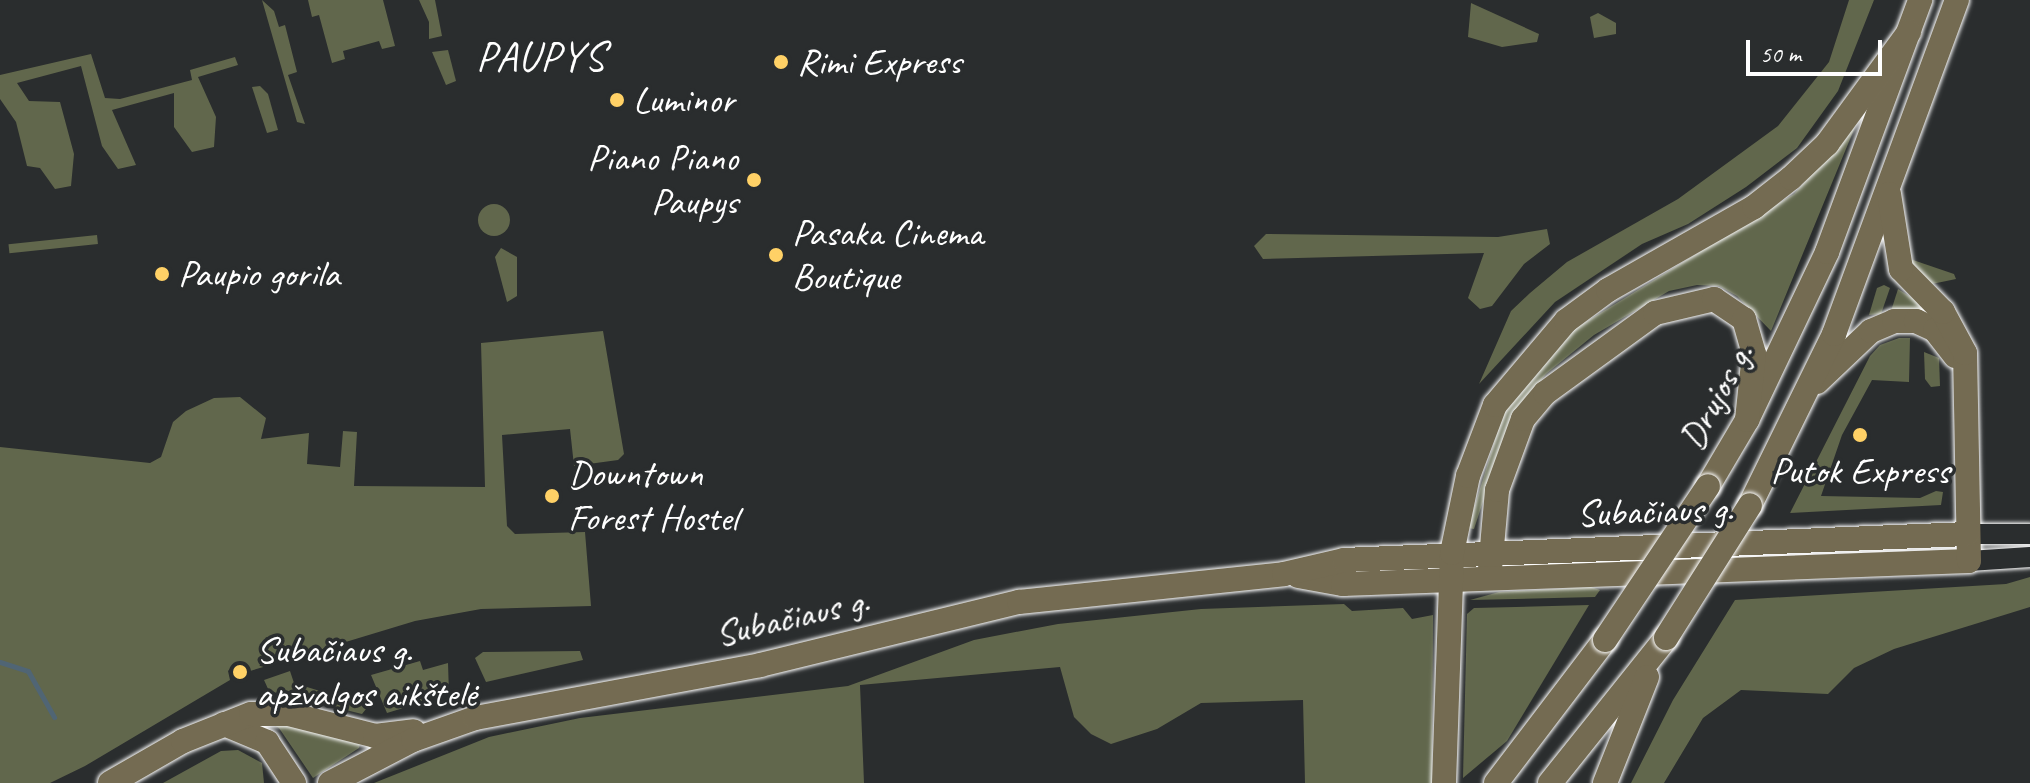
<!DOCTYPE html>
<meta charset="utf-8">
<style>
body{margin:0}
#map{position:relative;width:2030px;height:783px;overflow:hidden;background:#2a2d2e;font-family:Caveat,sans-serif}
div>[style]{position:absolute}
.green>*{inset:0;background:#61674c;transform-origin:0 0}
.round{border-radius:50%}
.stream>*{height:5px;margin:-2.5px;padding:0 2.5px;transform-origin:2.5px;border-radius:2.5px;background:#506574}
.roads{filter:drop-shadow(0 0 2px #fff) drop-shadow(0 0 2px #fff)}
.minor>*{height:20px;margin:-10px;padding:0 10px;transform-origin:10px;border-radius:10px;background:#2a2d2e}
.major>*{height:24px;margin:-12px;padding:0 12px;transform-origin:12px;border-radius:12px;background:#746b52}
.bridges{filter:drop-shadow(0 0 2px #fff) drop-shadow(0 0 2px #fff)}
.major-bridge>*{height:24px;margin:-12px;padding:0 12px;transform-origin:12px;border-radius:12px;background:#746b52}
.dots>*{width:22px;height:22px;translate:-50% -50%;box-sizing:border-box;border:4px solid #2a2d2e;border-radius:50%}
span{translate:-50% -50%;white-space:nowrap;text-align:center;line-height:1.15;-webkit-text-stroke:7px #2a2d2e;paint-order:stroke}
.poi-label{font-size:38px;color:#fff}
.left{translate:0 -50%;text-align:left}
.right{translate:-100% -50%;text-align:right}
.street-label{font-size:38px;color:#fff}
.quarter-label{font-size:42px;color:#fff;letter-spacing:2px}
.scale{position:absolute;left:1746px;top:40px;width:136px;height:36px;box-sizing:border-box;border:4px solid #fff;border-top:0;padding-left:10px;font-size:24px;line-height:28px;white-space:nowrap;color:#fff;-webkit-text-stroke:6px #2a2d2e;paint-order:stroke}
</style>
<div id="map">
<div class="green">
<i style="clip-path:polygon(262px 0,274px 11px,279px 27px,285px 25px,297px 72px,288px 75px,305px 124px,297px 122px)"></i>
<i style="clip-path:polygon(308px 0,383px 0,395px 46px,382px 49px,379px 41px,343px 51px,345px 59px,332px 63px,319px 15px,312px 17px)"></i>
<i style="clip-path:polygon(419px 0,435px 0,442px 36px,429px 39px,429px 22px)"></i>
<i style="clip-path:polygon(1849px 0,1874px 0,1838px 91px,1797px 148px,1746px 187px,1688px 224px,1642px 244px,1555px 302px,1479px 384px,1511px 311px,1530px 293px,1567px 262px,1678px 199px,1778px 126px,1829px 62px)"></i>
<i style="clip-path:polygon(1471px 3px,1539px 34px,1537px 42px,1502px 47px,1468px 37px)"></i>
<i style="clip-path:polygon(1598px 13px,1616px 23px,1616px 34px,1594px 38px,1590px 17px)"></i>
<i style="clip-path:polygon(448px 50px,456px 81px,446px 85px,432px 52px)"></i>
<i style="clip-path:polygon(91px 54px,105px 98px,120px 99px,192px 80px,190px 70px,235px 57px,238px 65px,198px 77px,216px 117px,214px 147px,192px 152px,174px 127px,174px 93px,112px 110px,136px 165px,118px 169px,102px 146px,81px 66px,17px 83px,29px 101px,60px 102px,74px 154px,71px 186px,55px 189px,40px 168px,27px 166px,16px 122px,0 99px,0 75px)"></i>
<i style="clip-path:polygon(260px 86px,268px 94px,278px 130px,267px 133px,252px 87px)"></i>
<i style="clip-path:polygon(1855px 127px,1771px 331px,1737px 296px,1719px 286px,1697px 285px,1669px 291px,1594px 335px,1546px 374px,1511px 417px,1474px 529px,1468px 528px,1503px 414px,1576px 328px,1794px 194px)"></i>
<i class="round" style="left:478px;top:204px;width:32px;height:32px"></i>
<i style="clip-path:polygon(1547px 229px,1550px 244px,1524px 264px,1492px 306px,1480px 309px,1468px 298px,1484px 253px,1263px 259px,1254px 246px,1266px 234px,1498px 237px)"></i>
<i style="left:97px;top:235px;width:9px;height:89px;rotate:84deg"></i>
<i style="clip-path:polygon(501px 248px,517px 257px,517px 296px,507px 302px,495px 257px)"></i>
<i style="clip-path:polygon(1910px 259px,1954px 274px,1956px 279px,1927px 285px)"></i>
<i style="clip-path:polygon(1884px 285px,1890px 288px,1881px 314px,1869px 315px,1877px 288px)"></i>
<i style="clip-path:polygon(1898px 289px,1928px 308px,1927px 312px,1891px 311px)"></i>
<i style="clip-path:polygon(603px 331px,624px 454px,618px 460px,574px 466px,570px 429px,502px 435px,507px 526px,515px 534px,585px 532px,591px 606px,481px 609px,415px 621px,250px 671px,235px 663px,228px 671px,230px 680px,85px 766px,50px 783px,0 783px,0 447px,150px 463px,161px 457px,173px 422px,186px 411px,214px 398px,240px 397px,266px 418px,261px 439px,309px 433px,307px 464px,340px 467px,343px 431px,357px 432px,354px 486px,485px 487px,481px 343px)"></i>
<i style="clip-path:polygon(1899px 338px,1910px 338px,1909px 382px,1872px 380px,1842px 435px,1821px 496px,1920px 498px,1936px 491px,1943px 492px,1941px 505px,1790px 513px,1870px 356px,1880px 345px)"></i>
<i style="clip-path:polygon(1924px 352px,1939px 358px,1940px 386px,1931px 387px,1925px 379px)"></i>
<i style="clip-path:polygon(2030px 577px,2030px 607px,1894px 649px,1854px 668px,1828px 694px,1741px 690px,1703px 718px,1664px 783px,1631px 783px,1673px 700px,1735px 600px,2006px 584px)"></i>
<i style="clip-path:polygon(1591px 587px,1600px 590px,1595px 597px,1470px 600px,1499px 592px)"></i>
<i style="clip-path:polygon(1344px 604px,1352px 611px,1403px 608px,1412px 619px,1433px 615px,1432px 783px,1305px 783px,1303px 700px,1201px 703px,1157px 729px,1111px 744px,1091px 734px,1074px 717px,1060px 667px,860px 685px,864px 783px,374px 783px,489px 737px,580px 718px,848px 686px,974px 640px,1058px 624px,1201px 609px)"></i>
<i style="clip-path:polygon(1589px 605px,1507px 741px,1463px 778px,1467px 614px,1474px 608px)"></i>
<i style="clip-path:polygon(580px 651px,583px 660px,486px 682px,475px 658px,483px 652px)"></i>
<i style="clip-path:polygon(420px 661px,423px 670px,448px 663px,449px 694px,387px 713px,371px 675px)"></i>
<i style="clip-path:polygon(290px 671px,294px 683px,349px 700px,361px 696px,366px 709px,362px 714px,269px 691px,264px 680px)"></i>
<i style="clip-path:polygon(277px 720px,360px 744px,359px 748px,313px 778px,279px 728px,269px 722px)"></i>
<i style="clip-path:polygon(238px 750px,262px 763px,264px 783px,163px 783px,221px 751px)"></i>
</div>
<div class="stream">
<i style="left:0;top:662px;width:29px;rotate:18deg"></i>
<i style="left:28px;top:671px;width:53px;rotate:60.5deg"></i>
</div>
<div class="roads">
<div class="minor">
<i style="left:1967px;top:534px;width:63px"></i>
<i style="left:1969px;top:561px;width:61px;rotate:-3.8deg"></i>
</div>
<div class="major">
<i style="left:1817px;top:382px;width:74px;rotate:-43.4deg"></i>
<i style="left:1871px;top:331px;width:25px;rotate:-23deg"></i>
<i style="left:1894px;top:321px;width:22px"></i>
<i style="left:1916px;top:321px;width:21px;rotate:25deg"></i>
<i style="left:1935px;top:330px;width:33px;rotate:52deg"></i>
<i style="left:1708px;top:486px;width:77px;rotate:-59.4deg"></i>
<i style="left:1747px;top:420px;width:186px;rotate:-64.5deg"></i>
<i style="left:1827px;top:252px;width:269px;rotate:-69.7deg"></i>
<i style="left:1750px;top:505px;width:191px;rotate:-63.8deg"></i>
<i style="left:1834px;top:334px;width:356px;rotate:-69.8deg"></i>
<i style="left:1490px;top:569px;width:79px;rotate:-84.9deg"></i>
<i style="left:1497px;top:490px;width:76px;rotate:-69.9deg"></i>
<i style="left:1523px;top:419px;width:34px;rotate:-50deg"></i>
<i style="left:1545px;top:393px;width:136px;rotate:-36deg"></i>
<i style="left:1655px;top:313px;width:61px;rotate:-13.3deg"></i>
<i style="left:1714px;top:299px;width:36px;rotate:34deg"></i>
<i style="left:1744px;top:319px;width:36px;rotate:74deg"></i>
<i style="left:1754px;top:354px;width:66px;rotate:96.1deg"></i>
<i style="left:1298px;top:576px;width:46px;rotate:10.1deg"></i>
<i style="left:1343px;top:584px;width:626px;rotate:-2.1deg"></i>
<i style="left:1969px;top:561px;width:208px;rotate:-91.1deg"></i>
<i style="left:1965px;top:353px;width:47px;rotate:-118.2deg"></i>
<i style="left:1943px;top:312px;width:60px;rotate:-134.3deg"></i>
<i style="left:1901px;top:269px;width:76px;rotate:-99.1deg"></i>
<i style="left:224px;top:724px;width:47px;rotate:22.7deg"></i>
<i style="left:267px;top:742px;width:49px;rotate:56.6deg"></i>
<i style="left:110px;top:783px;width:84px;rotate:-29.9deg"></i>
<i style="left:183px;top:741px;width:73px;rotate:-21.7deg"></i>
<i style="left:251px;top:714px;width:38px"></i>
<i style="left:289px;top:714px;width:89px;rotate:14.3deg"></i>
<i style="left:375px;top:736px;width:39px;rotate:-7deg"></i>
<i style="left:330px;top:783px;width:93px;rotate:-27.4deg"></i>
<i style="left:413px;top:740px;width:66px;rotate:-19.5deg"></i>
<i style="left:475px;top:718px;width:290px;rotate:-10.5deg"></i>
<i style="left:760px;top:665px;width:267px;rotate:-13.7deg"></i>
<i style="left:1019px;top:602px;width:266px;rotate:-6deg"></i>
<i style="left:1284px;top:574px;width:62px;rotate:-13.1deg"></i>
<i style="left:1344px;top:560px;width:624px;rotate:-2.39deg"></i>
<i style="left:1444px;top:783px;width:230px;rotate:-88deg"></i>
<i style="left:1452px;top:553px;width:79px;rotate:-78.3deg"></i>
<i style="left:1468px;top:476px;width:76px;rotate:-69.2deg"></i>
<i style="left:1495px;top:405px;width:110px;rotate:-49.8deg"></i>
<i style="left:1566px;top:321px;width:52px;rotate:-36.4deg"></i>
<i style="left:1608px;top:290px;width:168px;rotate:-29.6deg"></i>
<i style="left:1754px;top:207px;width:47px;rotate:-38.1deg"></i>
<i style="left:1791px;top:178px;width:50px;rotate:-43.4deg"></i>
<i style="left:1827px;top:144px;width:139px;rotate:-53.8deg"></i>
<i style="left:1496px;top:783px;width:180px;rotate:-52.7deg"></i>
<i style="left:1550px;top:783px;width:186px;rotate:-51.3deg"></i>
<i style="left:1605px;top:783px;width:114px;rotate:-68.4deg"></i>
</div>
</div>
<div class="bridges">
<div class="major-bridge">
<i style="left:1666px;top:638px;width:157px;rotate:-57.7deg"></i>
<i style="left:1605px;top:640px;width:185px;rotate:-56.2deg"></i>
</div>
</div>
<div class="dots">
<i style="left:781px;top:62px;background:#ffd166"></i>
<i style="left:617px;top:100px;background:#ffd166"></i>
<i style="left:754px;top:180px;background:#ffd166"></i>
<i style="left:776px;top:255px;background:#ffd166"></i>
<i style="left:162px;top:274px;background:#ffd166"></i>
<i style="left:1860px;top:435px;background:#ffd166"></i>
<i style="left:552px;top:496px;background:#ffd166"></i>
<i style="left:240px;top:672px;background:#ffd166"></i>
</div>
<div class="poi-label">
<span class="left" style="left:797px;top:62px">Rimi Express</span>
<span class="left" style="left:633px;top:100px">Luminor</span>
<span class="right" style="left:738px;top:180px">Piano Piano<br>Paupys</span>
<span class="left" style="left:792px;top:255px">Pasaka Cinema<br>Boutique</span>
<span class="left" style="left:178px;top:274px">Paupio gorila</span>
<span style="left:1860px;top:471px">Putok Express</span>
<span class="left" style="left:568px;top:496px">Downtown<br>Forest Hostel</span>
<span class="left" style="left:256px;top:672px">Subačiaus g.<br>apžvalgos aikštelė</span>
</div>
<div class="street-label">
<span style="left:1716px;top:396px;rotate:-61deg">Drujos g.</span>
<span style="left:1655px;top:511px;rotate:-2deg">Subačiaus g.</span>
<span style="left:792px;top:617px;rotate:-13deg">Subačiaus g.</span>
</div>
<div class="quarter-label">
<span style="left:541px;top:57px">PAUPYS</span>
</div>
<div class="scale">50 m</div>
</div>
